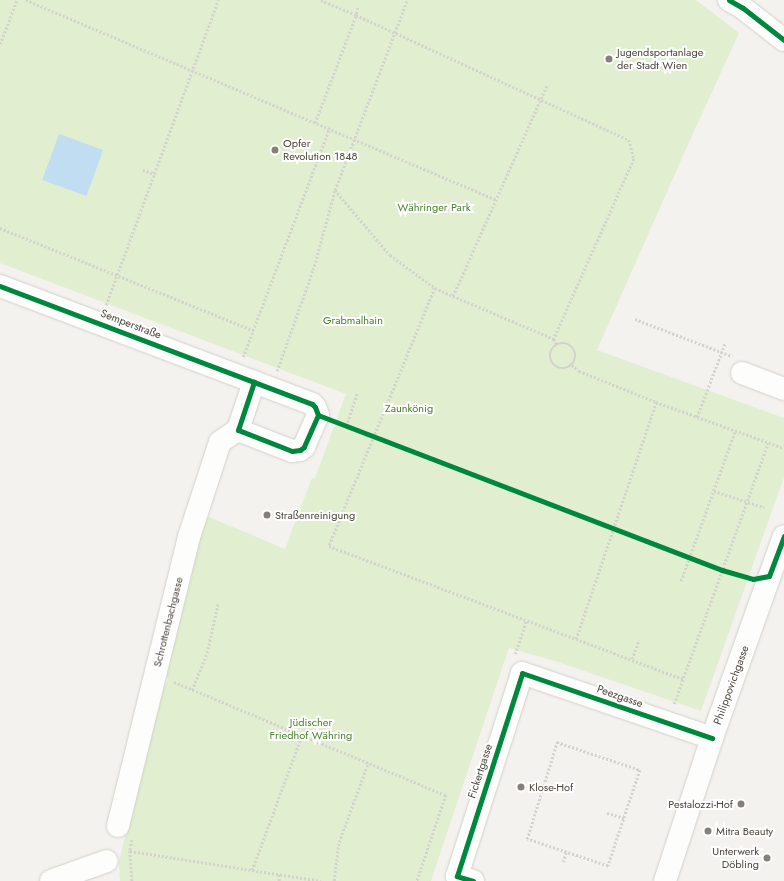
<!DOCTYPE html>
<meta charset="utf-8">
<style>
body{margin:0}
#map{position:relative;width:784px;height:881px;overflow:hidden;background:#f4f2ee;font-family:Jost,sans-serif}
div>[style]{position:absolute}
.green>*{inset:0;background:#e1eecf}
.water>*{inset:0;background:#c0ddf1;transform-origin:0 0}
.path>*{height:2.5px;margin-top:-1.25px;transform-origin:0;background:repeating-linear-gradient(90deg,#d3d2cc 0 2px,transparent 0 4px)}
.path>.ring{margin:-1.25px;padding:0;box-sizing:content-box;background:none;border:2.5px solid #d3d2cc;border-radius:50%}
.roads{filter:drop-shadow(0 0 1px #d2d0cb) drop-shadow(0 0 1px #d2d0cb)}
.minor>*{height:22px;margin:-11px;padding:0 11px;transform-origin:11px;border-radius:11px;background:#fdfdfc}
.cycleway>*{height:5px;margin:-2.5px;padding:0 2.5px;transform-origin:2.5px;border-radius:2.5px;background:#00873e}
.dots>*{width:11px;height:11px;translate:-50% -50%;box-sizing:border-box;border:2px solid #fff;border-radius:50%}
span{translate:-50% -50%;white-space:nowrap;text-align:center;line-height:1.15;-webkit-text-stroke:4px #fff;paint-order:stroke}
.poi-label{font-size:11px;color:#4b4439}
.left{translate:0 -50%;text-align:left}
.right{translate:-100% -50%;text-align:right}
.park-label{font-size:11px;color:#4a7f2a}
.street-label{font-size:11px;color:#4b4439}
</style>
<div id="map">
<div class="green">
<i style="clip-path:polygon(0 0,696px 0,739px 33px,686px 149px,597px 350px,784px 418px,784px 477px,701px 711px,555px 661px,509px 648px,431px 881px,120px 881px,119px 862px,161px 687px,165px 686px,168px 680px,166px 670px,204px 515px,285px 549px,312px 478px,315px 478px,346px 394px,0 263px)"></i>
</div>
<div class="water">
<i style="left:59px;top:134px;width:47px;height:49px;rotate:20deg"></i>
</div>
<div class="path">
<i style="left:26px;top:0;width:512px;rotate:23.01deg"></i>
<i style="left:358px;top:8px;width:7px;rotate:106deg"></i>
<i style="left:356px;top:15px;width:300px;rotate:24.6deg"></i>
<i style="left:629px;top:140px;width:20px;rotate:75deg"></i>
<i style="left:634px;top:159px;width:197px;rotate:114deg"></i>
<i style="left:554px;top:339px;width:7px;rotate:63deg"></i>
<i style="left:0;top:44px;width:47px;rotate:-68.9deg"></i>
<i style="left:315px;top:123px;width:116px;rotate:-69.2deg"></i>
<i style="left:356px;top:15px;width:40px;rotate:-158deg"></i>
<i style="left:143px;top:170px;width:13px;rotate:18deg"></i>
<i style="left:335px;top:190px;width:85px;rotate:49.8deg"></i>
<i style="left:390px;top:255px;width:56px;rotate:36.3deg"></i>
<i style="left:435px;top:288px;width:20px;rotate:24deg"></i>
<i style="left:453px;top:296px;width:231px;rotate:-66deg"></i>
<i style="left:0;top:228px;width:273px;rotate:22deg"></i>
<i style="left:435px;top:288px;width:279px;rotate:112.3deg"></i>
<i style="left:329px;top:546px;width:378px;rotate:20.6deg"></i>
<i style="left:453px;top:296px;width:110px;rotate:23.1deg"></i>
<i style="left:106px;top:305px;width:325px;rotate:-69.8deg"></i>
<i style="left:635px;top:319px;width:104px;rotate:20.9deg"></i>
<i class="ring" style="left:550px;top:343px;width:23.5px;height:23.5px"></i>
<i style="left:243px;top:357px;width:244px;rotate:-69.3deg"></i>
<i style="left:572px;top:365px;width:9px;rotate:41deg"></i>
<i style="left:579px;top:371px;width:83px;rotate:21.9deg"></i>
<i style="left:656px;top:402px;width:136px;rotate:19.8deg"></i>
<i style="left:277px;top:371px;width:107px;rotate:-70.4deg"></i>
<i style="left:313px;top:270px;width:83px;rotate:-74.6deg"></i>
<i style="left:335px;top:190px;width:203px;rotate:-69.2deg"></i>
<i style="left:697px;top:417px;width:79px;rotate:-69.3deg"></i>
<i style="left:346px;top:426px;width:36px;rotate:-71deg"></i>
<i style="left:714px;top:491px;width:52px;rotate:18.1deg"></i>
<i style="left:763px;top:507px;width:1px;rotate:-45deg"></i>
<i style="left:681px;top:581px;width:159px;rotate:-70.2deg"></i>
<i style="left:576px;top:639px;width:250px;rotate:-71.3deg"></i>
<i style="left:515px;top:654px;width:36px;rotate:-71deg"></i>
<i style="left:632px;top:659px;width:20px;rotate:-70deg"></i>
<i style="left:174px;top:682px;width:295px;rotate:22.6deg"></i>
<i style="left:446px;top:795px;width:91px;rotate:108.6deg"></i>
<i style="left:192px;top:690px;width:40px;rotate:-68deg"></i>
<i style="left:207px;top:653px;width:51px;rotate:-77.6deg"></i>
<i style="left:674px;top:704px;width:277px;rotate:-70.2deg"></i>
<i style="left:557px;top:742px;width:88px;rotate:18.6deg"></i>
<i style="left:640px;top:770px;width:101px;rotate:108.4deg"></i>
<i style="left:608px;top:866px;width:85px;rotate:-161.6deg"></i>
<i style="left:527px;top:839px;width:102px;rotate:-72.8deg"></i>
<i style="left:607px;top:813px;width:18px;rotate:16deg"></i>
<i style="left:132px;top:840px;width:11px;rotate:100deg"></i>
<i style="left:130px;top:851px;width:193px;rotate:8.9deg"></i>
<i style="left:130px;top:851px;width:30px;rotate:86deg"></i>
<i style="left:563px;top:862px;width:10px;rotate:-73deg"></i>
<i style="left:252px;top:870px;width:144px;rotate:-69.7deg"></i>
<i style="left:279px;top:881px;width:7px;rotate:-90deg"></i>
<i style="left:334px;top:881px;width:39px;rotate:-83deg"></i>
<i style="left:339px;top:842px;width:84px;rotate:-69.8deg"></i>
</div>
<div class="roads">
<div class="minor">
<i style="left:729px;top:0;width:16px;rotate:30deg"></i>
<i style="left:743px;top:8px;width:52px;rotate:38deg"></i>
<i style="left:0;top:286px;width:334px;rotate:20.7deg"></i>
<i style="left:312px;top:404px;width:4px;rotate:45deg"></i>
<i style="left:315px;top:407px;width:9px;rotate:69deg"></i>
<i style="left:318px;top:415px;width:35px;rotate:114deg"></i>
<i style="left:304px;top:447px;width:5px;rotate:143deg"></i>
<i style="left:300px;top:450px;width:8px;rotate:173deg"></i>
<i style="left:292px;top:451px;width:58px;rotate:-158.7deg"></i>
<i style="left:238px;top:430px;width:51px;rotate:-71.6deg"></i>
<i style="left:742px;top:373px;width:45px;rotate:20.9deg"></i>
<i style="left:118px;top:826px;width:298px;rotate:-76.2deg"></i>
<i style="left:189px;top:537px;width:100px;rotate:-71.9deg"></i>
<i style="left:220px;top:442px;width:22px;rotate:-34deg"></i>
<i style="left:51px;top:881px;width:59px;rotate:-19.7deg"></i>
<i style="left:473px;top:881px;width:17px;rotate:-163deg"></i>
<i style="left:457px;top:876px;width:213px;rotate:-72.2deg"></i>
<i style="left:522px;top:673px;width:201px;rotate:18.9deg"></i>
<i style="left:665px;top:881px;width:151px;rotate:-71.8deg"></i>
<i style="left:712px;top:738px;width:214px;rotate:-70.4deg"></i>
</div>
</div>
<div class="cycleway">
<i style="left:729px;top:0;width:16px;rotate:30deg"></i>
<i style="left:743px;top:8px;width:52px;rotate:38deg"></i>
<i style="left:0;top:286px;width:334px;rotate:20.7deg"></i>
<i style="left:312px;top:404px;width:4px;rotate:45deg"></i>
<i style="left:315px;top:407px;width:9px;rotate:69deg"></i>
<i style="left:318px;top:415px;width:35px;rotate:114deg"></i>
<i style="left:304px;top:447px;width:5px;rotate:143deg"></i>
<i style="left:300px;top:450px;width:8px;rotate:173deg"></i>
<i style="left:292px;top:451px;width:58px;rotate:-158.7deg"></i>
<i style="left:238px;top:430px;width:51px;rotate:-71.6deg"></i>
<i style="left:318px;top:415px;width:433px;rotate:21deg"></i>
<i style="left:722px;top:570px;width:32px;rotate:16deg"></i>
<i style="left:753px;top:579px;width:16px;rotate:-11deg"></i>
<i style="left:769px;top:576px;width:43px;rotate:-69.4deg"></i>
<i style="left:473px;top:881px;width:17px;rotate:-163deg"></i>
<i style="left:457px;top:876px;width:213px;rotate:-72.2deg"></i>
<i style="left:522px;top:673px;width:201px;rotate:18.9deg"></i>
</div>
<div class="dots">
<i style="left:609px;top:59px;background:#868178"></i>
<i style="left:275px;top:150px;background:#868178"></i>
<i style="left:267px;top:515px;background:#868178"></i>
<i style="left:521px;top:787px;background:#868178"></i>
<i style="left:741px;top:804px;background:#868178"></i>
<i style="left:708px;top:831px;background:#868178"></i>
<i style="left:767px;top:858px;background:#868178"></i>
</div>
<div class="poi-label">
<span class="left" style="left:617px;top:59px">Jugendsportanlage<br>der Stadt Wien</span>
<span class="left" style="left:283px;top:150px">Opfer<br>Revolution 1848</span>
<span class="left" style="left:275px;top:515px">Straßenreinigung</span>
<span class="left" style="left:529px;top:787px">Klose-Hof</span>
<span class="right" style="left:733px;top:804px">Pestalozzi-Hof</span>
<span class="left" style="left:716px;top:831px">Mitra Beauty</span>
<span class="right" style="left:759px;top:858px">Unterwerk<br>Döbling</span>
</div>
<div class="park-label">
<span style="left:434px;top:207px">Währinger Park</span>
<span style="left:353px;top:320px">Grabmalhain</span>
<span style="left:409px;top:408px">Zaunkönig</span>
<span style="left:311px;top:729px">Jüdischer<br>Friedhof Währing</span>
</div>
<div class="street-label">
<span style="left:131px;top:324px;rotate:21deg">Semperstraße</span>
<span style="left:168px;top:622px;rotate:-76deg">Schrottenbachgasse</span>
<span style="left:731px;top:685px;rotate:-70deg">Philippovichgasse</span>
<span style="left:620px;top:696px;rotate:19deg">Peezgasse</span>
<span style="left:480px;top:771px;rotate:-72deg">Fickertgasse</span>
</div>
</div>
